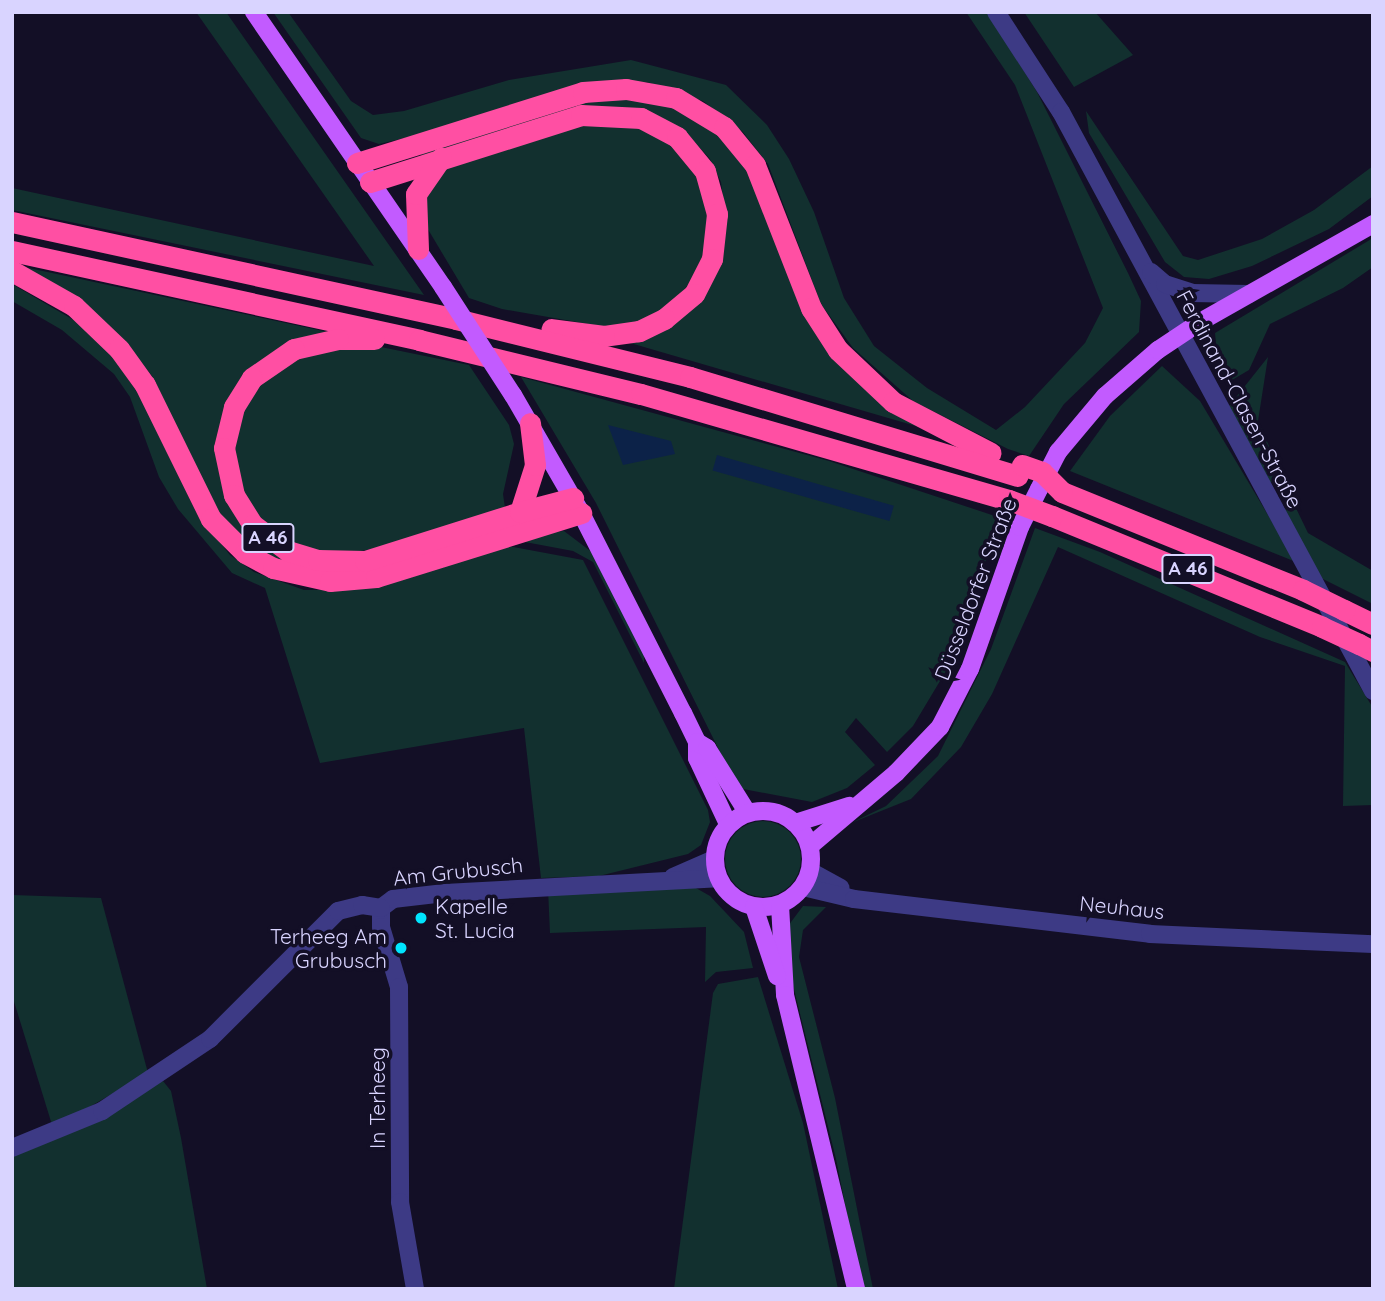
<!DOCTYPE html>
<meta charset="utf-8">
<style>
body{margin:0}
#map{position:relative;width:1385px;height:1301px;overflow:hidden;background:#130f26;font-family:Quicksand,sans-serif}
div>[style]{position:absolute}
.green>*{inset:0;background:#12302f}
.round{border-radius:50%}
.water>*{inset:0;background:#0c2248;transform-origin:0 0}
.minor>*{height:18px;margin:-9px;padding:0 9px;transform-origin:9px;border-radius:9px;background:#3d3a85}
.major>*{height:18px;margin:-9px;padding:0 9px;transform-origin:9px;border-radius:9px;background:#c25bff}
.major>.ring{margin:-9px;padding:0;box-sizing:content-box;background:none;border:18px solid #c25bff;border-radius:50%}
.highway>*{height:21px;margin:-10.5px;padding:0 10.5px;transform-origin:10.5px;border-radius:10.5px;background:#ff4fa3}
.major-bridge>*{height:18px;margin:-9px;padding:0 9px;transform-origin:9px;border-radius:9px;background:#c25bff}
.highway-bridge>*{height:21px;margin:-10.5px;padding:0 10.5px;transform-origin:10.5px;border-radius:10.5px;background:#ff4fa3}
.dots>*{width:19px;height:19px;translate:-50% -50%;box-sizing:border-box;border:4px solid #130f26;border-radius:50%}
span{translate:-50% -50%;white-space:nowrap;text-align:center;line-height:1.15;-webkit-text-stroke:7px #130f26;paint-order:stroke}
.shield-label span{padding:2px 5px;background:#130f26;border:2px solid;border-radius:5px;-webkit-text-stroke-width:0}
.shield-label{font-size:19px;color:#d9d4ff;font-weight:700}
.street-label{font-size:21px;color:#d9d4ff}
.poi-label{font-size:21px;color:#d9d4ff}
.left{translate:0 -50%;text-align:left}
.right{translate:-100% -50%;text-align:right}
.frame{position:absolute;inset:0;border:14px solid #d9d4ff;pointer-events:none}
</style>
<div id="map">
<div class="green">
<i style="clip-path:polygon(196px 12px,226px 12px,424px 295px,12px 210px,12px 188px,374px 266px)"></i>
<i style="clip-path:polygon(273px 12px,288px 12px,351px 101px,373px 115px,404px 111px,509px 80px,631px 60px,726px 85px,767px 125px,789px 159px,814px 212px,844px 298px,874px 346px,927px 388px,996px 430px,1025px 407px,1085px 343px,1103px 308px,1015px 85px,966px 12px,987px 12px,1037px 92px,1128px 273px,1141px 301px,1139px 332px,1064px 404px,1029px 456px,1008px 449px,913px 401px,853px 348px,821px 304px,768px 164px,742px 131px,703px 101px,647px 82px,379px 144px,361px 138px)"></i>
<i style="clip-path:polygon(1024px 12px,1095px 12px,1133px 55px,1074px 87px)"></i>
<i style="clip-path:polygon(621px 94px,672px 103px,742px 152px,796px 290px,926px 429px,620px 340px,669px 323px,726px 222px,721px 182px,710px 159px,692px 139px,644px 110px,423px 158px,419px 150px,549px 109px)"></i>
<i style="clip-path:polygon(1086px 111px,1183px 256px,1198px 260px,1262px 239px,1314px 210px,1373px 166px,1373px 196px,1329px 229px,1252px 266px,1209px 279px,1184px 277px,1165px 262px,1089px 133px)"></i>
<i style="clip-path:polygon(629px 122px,660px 135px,684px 154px,703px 180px,711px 207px,701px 270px,664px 313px,617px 329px,502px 309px,469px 298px,426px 226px,421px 199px,444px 163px,561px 125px)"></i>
<i style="clip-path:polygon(1373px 238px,1373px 267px,1343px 288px,1270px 324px,1249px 370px,1227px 383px,1217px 356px,1215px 333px)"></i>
<i style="clip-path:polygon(24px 267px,328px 332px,235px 394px,231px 497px,302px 560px,514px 530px,283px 566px,225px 529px,190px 466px,152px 376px,129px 346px,81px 300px)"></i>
<i style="clip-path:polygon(12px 284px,89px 329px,110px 352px,143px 401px,196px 512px,230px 555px,254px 572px,304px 590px,324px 590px,503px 545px,583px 560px,708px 810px,710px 822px,701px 845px,688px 854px,599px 876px,541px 878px,524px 728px,320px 763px,265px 588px,232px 573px,178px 509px,159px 477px,130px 397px,114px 374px,62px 330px,12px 301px)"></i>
<i style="clip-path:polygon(376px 346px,469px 365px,509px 425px,514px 444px,503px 494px,505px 508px,388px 546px,355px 552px,332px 555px,287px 542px,254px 515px,244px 495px,233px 451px,236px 424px,250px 394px,273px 368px,307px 349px)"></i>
<i style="clip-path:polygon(1268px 357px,1258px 421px,1287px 487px,1267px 481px,1229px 406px)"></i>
<i style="clip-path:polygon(1162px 366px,1200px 401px,1296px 562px,1070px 471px,1110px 416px)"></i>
<i style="clip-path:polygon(521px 377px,829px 461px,1001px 518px,946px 671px,913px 726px,887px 752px,856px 718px,845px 732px,875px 765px,847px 788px,812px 802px,738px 788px,596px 503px)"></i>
<i style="clip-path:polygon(1293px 502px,1308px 533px,1373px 571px,1373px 604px,1315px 575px,1283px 509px)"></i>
<i style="clip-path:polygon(1035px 528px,1100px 552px,1345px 662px,1373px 708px,1373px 805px,1343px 806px,1345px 666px,1260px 637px,1058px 547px,992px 694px,961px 747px,911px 799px,851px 823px,886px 806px,938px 756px,991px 649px)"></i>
<i style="clip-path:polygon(564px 531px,593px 553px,644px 652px,644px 663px,593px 562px,573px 551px,525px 542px,523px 534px)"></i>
<i class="round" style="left:725px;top:821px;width:76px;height:76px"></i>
<i style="clip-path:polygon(696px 888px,710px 896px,744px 932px,753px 968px,716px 972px,705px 982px,706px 927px,550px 933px,548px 889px)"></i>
<i style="clip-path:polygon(12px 895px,101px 898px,148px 1073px,53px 1128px,12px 995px)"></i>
<i style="clip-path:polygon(803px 906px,826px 907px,803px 930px,799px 957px,835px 1098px,873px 1289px,862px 1289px,836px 1159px,789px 969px,788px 926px)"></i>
<i style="clip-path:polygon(758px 977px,803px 1123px,838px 1289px,674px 1289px,713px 993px,718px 984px)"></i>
<i style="clip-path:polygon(163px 1081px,171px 1091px,181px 1138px,207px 1289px,12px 1289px,12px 1153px)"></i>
</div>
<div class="water">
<i style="clip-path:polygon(608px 425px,671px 441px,675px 454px,623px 465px)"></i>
<i style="left:717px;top:455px;width:184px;height:16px;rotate:16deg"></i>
</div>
<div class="minor">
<i style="left:996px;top:12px;width:119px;rotate:57deg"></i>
<i style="left:1061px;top:112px;width:658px;rotate:61.68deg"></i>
<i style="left:1151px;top:272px;width:18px;rotate:41deg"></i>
<i style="left:1165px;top:284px;width:28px;rotate:18deg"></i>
<i style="left:1192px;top:293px;width:57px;rotate:1deg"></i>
<i style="left:810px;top:871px;width:35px;rotate:29deg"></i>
<i style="left:673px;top:877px;width:45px;rotate:-23.7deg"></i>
<i style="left:803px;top:887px;width:52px;rotate:13.2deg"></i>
<i style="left:854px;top:899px;width:298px;rotate:6.7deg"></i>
<i style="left:1150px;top:934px;width:223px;rotate:2.6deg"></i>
<i style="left:381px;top:908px;width:19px;rotate:90deg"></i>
<i style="left:381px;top:927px;width:63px;rotate:73.3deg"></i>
<i style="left:399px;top:987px;width:215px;rotate:89.7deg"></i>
<i style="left:400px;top:1202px;width:88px;rotate:80.2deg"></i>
<i style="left:381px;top:908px;width:15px;rotate:-37deg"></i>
<i style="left:393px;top:899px;width:52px;rotate:-6.6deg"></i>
<i style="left:445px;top:893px;width:273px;rotate:-3.1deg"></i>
<i style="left:12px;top:1148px;width:97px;rotate:-22.3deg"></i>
<i style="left:102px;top:1111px;width:130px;rotate:-33.7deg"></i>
<i style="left:210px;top:1039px;width:181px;rotate:-45deg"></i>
<i style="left:338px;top:911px;width:25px;rotate:-14deg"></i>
<i style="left:362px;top:905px;width:19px;rotate:9deg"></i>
</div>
<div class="major">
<i style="left:254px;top:12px;width:334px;rotate:55.5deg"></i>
<i style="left:513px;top:395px;width:136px;rotate:60deg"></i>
<i style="left:581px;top:513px;width:225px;rotate:63deg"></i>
<i style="left:683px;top:713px;width:32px;rotate:64deg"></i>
<i style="left:697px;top:742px;width:16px;rotate:90deg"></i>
<i style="left:697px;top:758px;width:73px;rotate:64.8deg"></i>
<i style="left:697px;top:742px;width:12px;rotate:31deg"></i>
<i style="left:707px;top:748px;width:75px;rotate:58deg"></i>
<i class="ring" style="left:715px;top:811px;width:78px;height:78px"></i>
<i style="left:795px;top:823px;width:57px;rotate:-17.5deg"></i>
<i style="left:810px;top:846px;width:113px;rotate:-40.3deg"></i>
<i style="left:896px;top:773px;width:64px;rotate:-46.3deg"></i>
<i style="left:940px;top:727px;width:65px;rotate:-62.7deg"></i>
<i style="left:970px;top:669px;width:151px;rotate:-70.6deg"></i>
<i style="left:1020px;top:527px;width:42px;rotate:-63.4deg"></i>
<i style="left:1039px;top:489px;width:42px;rotate:-62.8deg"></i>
<i style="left:1058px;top:452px;width:73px;rotate:-50deg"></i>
<i style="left:1105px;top:396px;width:70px;rotate:-41deg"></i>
<i style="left:1158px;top:350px;width:50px;rotate:-33.7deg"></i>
<i style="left:1200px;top:322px;width:199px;rotate:-29.5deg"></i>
<i style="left:780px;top:905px;width:90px;rotate:86.8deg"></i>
<i style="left:785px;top:995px;width:302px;rotate:76.4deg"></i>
<i style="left:754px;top:907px;width:73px;rotate:71.6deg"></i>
</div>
<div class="highway">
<i style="left:357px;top:163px;width:237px;rotate:-17.4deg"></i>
<i style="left:583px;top:92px;width:43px;rotate:-4deg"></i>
<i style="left:626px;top:89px;width:51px;rotate:10.2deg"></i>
<i style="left:676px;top:98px;width:56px;rotate:31.1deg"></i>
<i style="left:724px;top:127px;width:49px;rotate:50.8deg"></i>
<i style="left:755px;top:165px;width:154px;rotate:68.6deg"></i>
<i style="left:811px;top:308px;width:50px;rotate:57.3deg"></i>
<i style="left:838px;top:350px;width:76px;rotate:43.4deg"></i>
<i style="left:893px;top:402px;width:110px;rotate:27.5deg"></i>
<i style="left:370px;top:182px;width:221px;rotate:-17.6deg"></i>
<i style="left:581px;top:115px;width:60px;rotate:2.9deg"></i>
<i style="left:641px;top:118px;width:41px;rotate:27.8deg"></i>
<i style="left:677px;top:137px;width:44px;rotate:50.5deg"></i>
<i style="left:705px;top:171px;width:45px;rotate:74.4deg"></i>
<i style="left:717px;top:214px;width:45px;rotate:96.3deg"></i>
<i style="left:712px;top:259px;width:39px;rotate:117deg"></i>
<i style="left:694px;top:294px;width:39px;rotate:140deg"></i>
<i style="left:664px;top:319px;width:28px;rotate:154deg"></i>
<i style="left:639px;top:331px;width:35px;rotate:172deg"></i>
<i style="left:604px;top:336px;width:53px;rotate:-172.5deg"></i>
<i style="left:12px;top:222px;width:454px;rotate:12.3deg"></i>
<i style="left:456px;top:319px;width:241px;rotate:13.9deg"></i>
<i style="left:690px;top:377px;width:342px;rotate:16.8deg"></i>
<i style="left:418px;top:249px;width:55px;rotate:-92.1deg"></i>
<i style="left:416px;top:194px;width:44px;rotate:-55.2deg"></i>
<i style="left:12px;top:251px;width:417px;rotate:12.3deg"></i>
<i style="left:419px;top:340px;width:228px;rotate:13.7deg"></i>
<i style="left:641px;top:394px;width:383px;rotate:16.1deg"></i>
<i style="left:12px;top:271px;width:71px;rotate:29.4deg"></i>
<i style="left:74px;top:306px;width:62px;rotate:43.7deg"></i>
<i style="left:119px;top:349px;width:44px;rotate:54.2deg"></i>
<i style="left:145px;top:385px;width:149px;rotate:63.8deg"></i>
<i style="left:211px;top:519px;width:48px;rotate:45deg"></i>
<i style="left:245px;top:553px;width:32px;rotate:28deg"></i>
<i style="left:273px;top:568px;width:58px;rotate:12.8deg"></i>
<i style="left:330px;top:581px;width:46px;rotate:-5deg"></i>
<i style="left:376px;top:577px;width:215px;rotate:-17.3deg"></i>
<i style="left:374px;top:339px;width:36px;rotate:180deg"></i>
<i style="left:338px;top:339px;width:45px;rotate:167.2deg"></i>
<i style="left:294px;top:349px;width:51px;rotate:145.4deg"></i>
<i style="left:252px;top:378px;width:34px;rotate:122deg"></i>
<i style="left:234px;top:407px;width:42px;rotate:103.7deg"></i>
<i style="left:224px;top:448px;width:48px;rotate:78deg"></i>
<i style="left:234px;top:495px;width:36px;rotate:58deg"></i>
<i style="left:253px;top:525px;width:44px;rotate:36.6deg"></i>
<i style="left:288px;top:551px;width:31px;rotate:17deg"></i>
<i style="left:318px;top:560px;width:47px;rotate:1.2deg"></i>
<i style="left:365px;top:561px;width:163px;rotate:-17.5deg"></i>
<i style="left:520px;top:512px;width:49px;rotate:-72.3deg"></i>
<i style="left:535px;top:465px;width:42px;rotate:-96.8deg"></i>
<i style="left:1062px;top:492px;width:260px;rotate:22.1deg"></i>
<i style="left:520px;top:512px;width:55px;rotate:-14.8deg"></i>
<i style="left:1052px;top:516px;width:292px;rotate:22.3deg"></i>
<i style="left:1344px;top:610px;width:32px;rotate:26deg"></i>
<i style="left:1359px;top:644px;width:16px;rotate:27deg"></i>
</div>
<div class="major-bridge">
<i style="left:443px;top:287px;width:129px;rotate:57.1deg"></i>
</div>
<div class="highway-bridge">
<i style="left:1022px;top:465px;width:21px;rotate:19deg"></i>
<i style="left:1042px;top:472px;width:28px;rotate:45deg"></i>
<i style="left:1009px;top:500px;width:46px;rotate:20.4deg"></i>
<i style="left:1303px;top:590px;width:46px;rotate:26deg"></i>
<i style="left:1322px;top:627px;width:41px;rotate:24.7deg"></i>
</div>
<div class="dots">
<i style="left:421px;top:918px;background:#00e5ff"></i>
<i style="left:401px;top:948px;background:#00e5ff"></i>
</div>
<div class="shield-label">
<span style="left:268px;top:538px">A 46</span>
<span style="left:1188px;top:569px">A 46</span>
</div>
<div class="street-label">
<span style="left:1240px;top:399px;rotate:62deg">Ferdinand-Clasen-Straße</span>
<span style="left:975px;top:589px;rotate:-69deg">Düsseldorfer Straße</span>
<span style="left:458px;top:871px;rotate:-6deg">Am Grubusch</span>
<span style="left:1122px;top:907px;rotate:6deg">Neuhaus</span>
<span style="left:377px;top:1098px;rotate:-90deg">In Terheeg</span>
</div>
<div class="poi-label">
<span class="left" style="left:435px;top:918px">Kapelle<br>St. Lucia</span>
<span class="right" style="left:387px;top:948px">Terheeg Am<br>Grubusch</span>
</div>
<div class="frame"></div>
</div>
